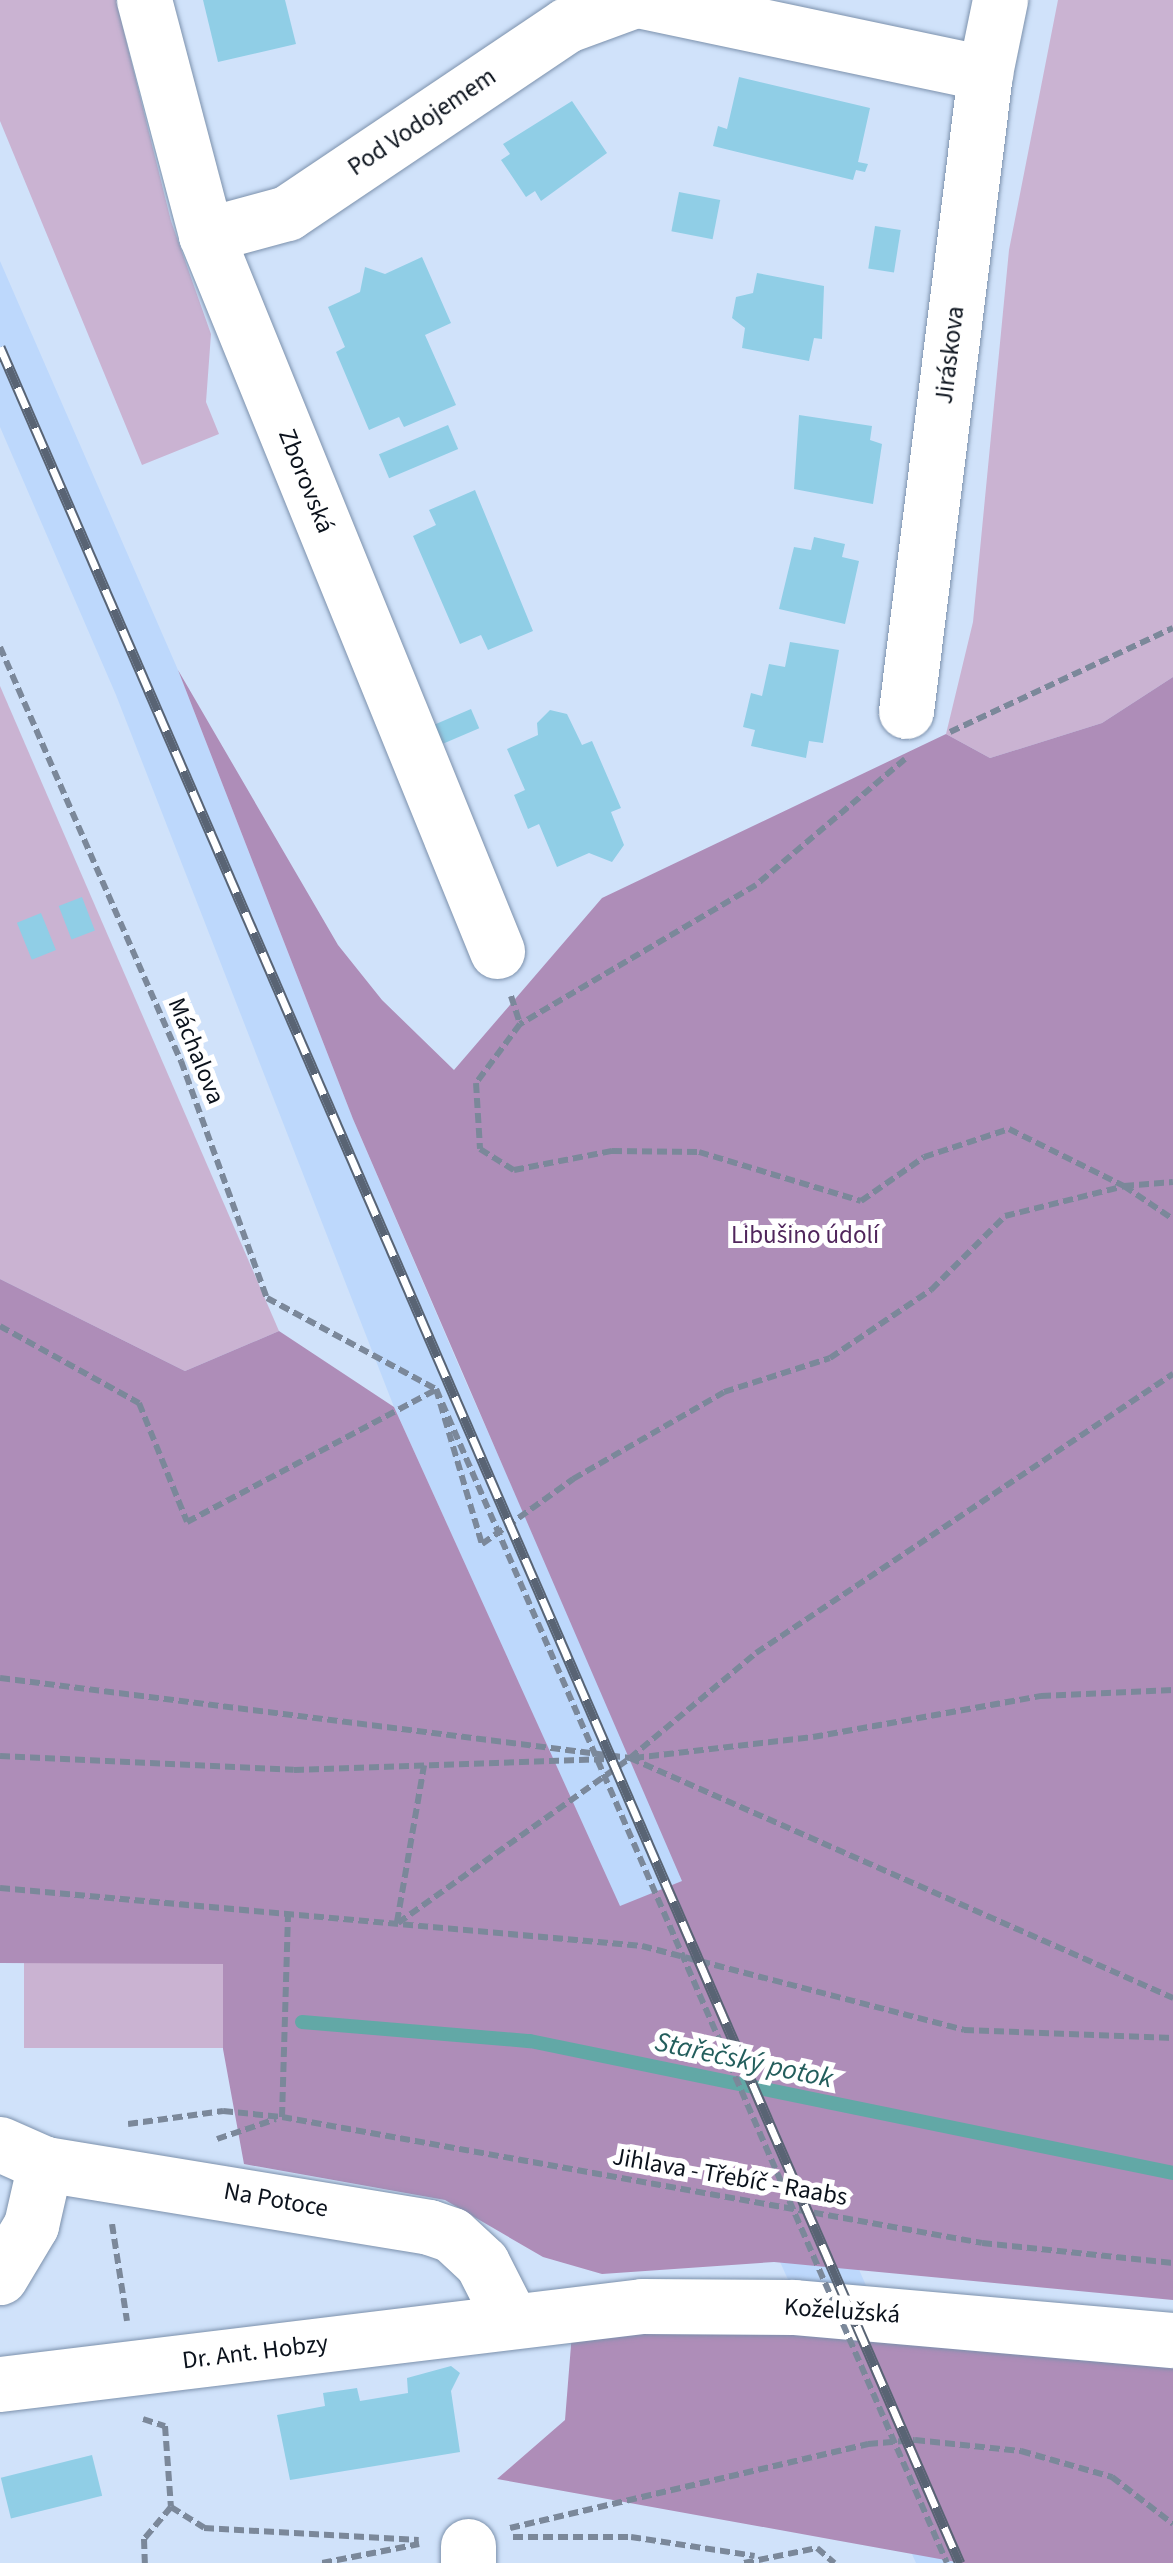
<!DOCTYPE html>
<meta charset="utf-8">
<style>
body{margin:0}
#map{position:relative;width:1173px;height:2563px;overflow:hidden;background:#d0e2fa;font-family:"Source Sans 3",sans-serif}
div>[style]{position:absolute}
.built>*{inset:0;background:#bdd8fc}
.green>*{inset:0;background:#cab3d2;transform-origin:0 0}
.forest>*{inset:0;background:#ae8db8}
.stream>*{height:14px;margin:-7px;padding:0 7px;transform-origin:7px;border-radius:7px;background:#62a8a6}
.building>*{inset:0;background:#90cee6;transform-origin:0 0}
.path>*{height:6px;margin-top:-3px;transform-origin:0;background:repeating-linear-gradient(90deg,#7b889a 0 10px,transparent 0 15px)}
.roads{filter:drop-shadow(0 0 2px #7c91ac) drop-shadow(0 0 2px #7c91ac)}
.minor>*{height:55px;margin:-27.5px;padding:0 27.5px;transform-origin:27.5px;border-radius:27.5px;background:#fff}
.major>*{height:55px;margin:-27.5px;padding:0 27.5px;transform-origin:27.5px;border-radius:27.5px;background:#fff}
.rail>*{height:11px;margin-top:-5.5px;transform-origin:0;background:repeating-linear-gradient(90deg,#fff 0 22px,#596474 0 44px);box-sizing:border-box;border-block:2px solid #596474}
.path-bridge>*{height:6px;margin-top:-3px;transform-origin:0;background:repeating-linear-gradient(90deg,#7b889a 0 10px,transparent 0 15px)}
span{translate:-50% -50%;white-space:nowrap;text-align:center;line-height:1.15;-webkit-text-stroke:10px #fff;paint-order:stroke}
.street-label{font-size:25px;color:#0b121c}
.park-label{font-size:25px;color:#50265c}
.water-label{font-size:28px;color:#235e5c;font-style:italic}
</style>
<div id="map">
<div class="built">
<i style="clip-path:polygon(0 261px,178px 670px,353px 1119px,464px 1378px,989px 2563px,916px 2563px,394px 1407px,116px 695px,0 427px)"></i>
</div>
<div class="green">
<i style="clip-path:polygon(0 0,116px 0,171px 221px,211px 334px,206px 402px,219px 434px,142px 465px,0 121px)"></i>
<i style="clip-path:polygon(1058px 0,1173px 0,1173px 677px,1102px 723px,990px 758px,946px 734px,973px 622px,1009px 250px)"></i>
<i style="clip-path:polygon(0 686px,279px 1331px,185px 1371px,0 1279px)"></i>
<i style="left:24px;top:1962px;width:200px;height:86px"></i>
</div>
<div class="forest">
<i style="clip-path:polygon(178px 670px,338px 945px,382px 1000px,454px 1070px,602px 898px,946px 734px,990px 758px,1102px 723px,1173px 677px,1173px 2300px,774px 2262px,602px 2274px,543px 2257px,445px 2200px,244px 2164px,223px 2049px,223px 1964px,0 1963px,0 1279px,185px 1371px,279px 1331px,394px 1407px,620px 1906px,682px 1881px,353px 1119px)"></i>
<i style="clip-path:polygon(773px 2330px,1173px 2368px,1173px 2563px,962px 2563px,497px 2479px,565px 2420px,572px 2333px)"></i>
</div>
<div class="stream">
<i style="left:302px;top:2022px;width:229px;rotate:4.8deg"></i>
<i style="left:530px;top:2041px;width:656px;rotate:11.6deg"></i>
</div>
<div class="building">
<i style="clip-path:polygon(203px 0,285px 0,296px 44px,218px 62px)"></i>
<i style="clip-path:polygon(739px 77px,870px 108px,858px 162px,868px 164px,865px 172px,856px 170px,853px 180px,713px 146px,718px 126px,727px 129px)"></i>
<i style="clip-path:polygon(572px 101px,607px 153px,541px 201px,535px 191px,526px 197px,501px 160px,510px 154px,503px 144px)"></i>
<i style="left:679px;top:192px;width:42px;height:40px;rotate:11deg"></i>
<i style="left:875px;top:226px;width:26px;height:43px;rotate:9deg"></i>
<i style="clip-path:polygon(422px 257px,451px 323px,425px 335px,456px 405px,404px 427px,399px 417px,369px 430px,336px 352px,345px 347px,328px 307px,360px 292px,365px 267px,385px 274px)"></i>
<i style="clip-path:polygon(757px 273px,824px 286px,822px 339px,814px 338px,809px 361px,742px 348px,745px 328px,732px 318px,736px 297px,753px 293px)"></i>
<i style="clip-path:polygon(799px 415px,872px 426px,870px 440px,882px 444px,873px 504px,794px 489px)"></i>
<i style="left:448px;top:425px;width:26px;height:75px;rotate:67deg"></i>
<i style="clip-path:polygon(475px 490px,533px 631px,488px 650px,481px 635px,460px 644px,413px 536px,436px 525px,429px 510px)"></i>
<i style="clip-path:polygon(814px 537px,845px 544px,842px 557px,859px 561px,845px 624px,779px 609px,794px 547px,811px 550px)"></i>
<i style="clip-path:polygon(790px 642px,839px 650px,823px 743px,809px 741px,806px 758px,751px 746px,755px 730px,743px 727px,751px 693px,762px 696px,769px 664px,785px 667px)"></i>
<i style="left:471px;top:709px;width:21px;height:40px;rotate:67deg"></i>
<i style="clip-path:polygon(550px 710px,567px 714px,582px 745px,592px 741px,621px 808px,611px 812px,624px 845px,612px 862px,589px 853px,557px 867px,539px 824px,528px 829px,514px 795px,525px 790px,507px 749px,538px 735px,537px 723px)"></i>
<i style="left:82px;top:897px;width:36px;height:25px;rotate:69deg"></i>
<i style="left:41px;top:913px;width:40px;height:26px;rotate:68deg"></i>
<i style="clip-path:polygon(451px 2366px,460px 2373px,451px 2391px,460px 2452px,290px 2480px,277px 2415px,325px 2406px,323px 2393px,357px 2388px,360px 2401px,408px 2393px,407px 2378px)"></i>
<i style="left:92px;top:2455px;width:42px;height:94px;rotate:76deg"></i>
</div>
<div class="path">
<i style="left:0;top:647px;width:452px;rotate:66.4deg"></i>
<i style="left:181px;top:1061px;width:252px;rotate:70.1deg"></i>
<i style="left:267px;top:1298px;width:192px;rotate:28.3deg"></i>
<i style="left:950px;top:732px;width:246px;rotate:-25deg"></i>
<i style="left:905px;top:759px;width:195px;rotate:139.8deg"></i>
<i style="left:756px;top:885px;width:274px;rotate:149.5deg"></i>
<i style="left:520px;top:1024px;width:74px;rotate:126.7deg"></i>
<i style="left:476px;top:1083px;width:66px;rotate:86.5deg"></i>
<i style="left:480px;top:1149px;width:40px;rotate:32deg"></i>
<i style="left:514px;top:1170px;width:100px;rotate:-11deg"></i>
<i style="left:612px;top:1151px;width:87px;rotate:0.7deg"></i>
<i style="left:699px;top:1152px;width:169px;rotate:16.8deg"></i>
<i style="left:861px;top:1201px;width:77px;rotate:-34.9deg"></i>
<i style="left:924px;top:1157px;width:89px;rotate:-18.2deg"></i>
<i style="left:1009px;top:1129px;width:128px;rotate:26.4deg"></i>
<i style="left:1124px;top:1186px;width:59px;rotate:34deg"></i>
<i style="left:511px;top:996px;width:29px;rotate:72deg"></i>
<i style="left:0;top:1326px;width:159px;rotate:29deg"></i>
<i style="left:139px;top:1403px;width:128px;rotate:68deg"></i>
<i style="left:187px;top:1522px;width:281px;rotate:-28deg"></i>
<i style="left:436px;top:1389px;width:162px;rotate:73.5deg"></i>
<i style="left:482px;top:1544px;width:112px;rotate:-35.5deg"></i>
<i style="left:573px;top:1479px;width:174px;rotate:-29.9deg"></i>
<i style="left:724px;top:1392px;width:111px;rotate:-17.8deg"></i>
<i style="left:830px;top:1358px;width:122px;rotate:-34deg"></i>
<i style="left:931px;top:1290px;width:105px;rotate:-45deg"></i>
<i style="left:1005px;top:1216px;width:123px;rotate:-14.1deg"></i>
<i style="left:1124px;top:1186px;width:49px;rotate:-4.7deg"></i>
<i style="left:0;top:1678px;width:635px;rotate:7.24deg"></i>
<i style="left:630px;top:1758px;width:594px;rotate:23.84deg"></i>
<i style="left:0;top:1756px;width:294px;rotate:2.7deg"></i>
<i style="left:294px;top:1770px;width:313px;rotate:-2deg"></i>
<i style="left:634px;top:1758px;width:180px;rotate:-6.7deg"></i>
<i style="left:813px;top:1737px;width:232px;rotate:-10.2deg"></i>
<i style="left:1041px;top:1696px;width:132px;rotate:-2.6deg"></i>
<i style="left:0;top:1888px;width:645px;rotate:5.16deg"></i>
<i style="left:642px;top:1946px;width:333px;rotate:14.6deg"></i>
<i style="left:964px;top:2030px;width:209px;rotate:2.2deg"></i>
<i style="left:397px;top:1922px;width:159px;rotate:-80.2deg"></i>
<i style="left:398px;top:1923px;width:285px;rotate:-35.4deg"></i>
<i style="left:630px;top:1758px;width:164px;rotate:-39.8deg"></i>
<i style="left:756px;top:1653px;width:502px;rotate:-33.79deg"></i>
<i style="left:282px;top:2117px;width:203px;rotate:-88.3deg"></i>
<i style="left:128px;top:2124px;width:96px;rotate:-7.8deg"></i>
<i style="left:223px;top:2111px;width:59px;rotate:5.8deg"></i>
<i style="left:282px;top:2117px;width:711px;rotate:10.2deg"></i>
<i style="left:982px;top:2243px;width:192px;rotate:6deg"></i>
<i style="left:217px;top:2139px;width:62px;rotate:-18.7deg"></i>
<i style="left:112px;top:2224px;width:98px;rotate:81.2deg"></i>
<i style="left:143px;top:2419px;width:23px;rotate:18deg"></i>
<i style="left:165px;top:2426px;width:81px;rotate:85.8deg"></i>
<i style="left:171px;top:2507px;width:42px;rotate:130.2deg"></i>
<i style="left:144px;top:2539px;width:24px;rotate:88deg"></i>
<i style="left:171px;top:2507px;width:39px;rotate:32deg"></i>
<i style="left:204px;top:2528px;width:215px;rotate:3.2deg"></i>
<i style="left:510px;top:2528px;width:368px;rotate:-13.2deg"></i>
<i style="left:868px;top:2444px;width:47px;rotate:-4.9deg"></i>
<i style="left:915px;top:2440px;width:107px;rotate:5.9deg"></i>
<i style="left:1021px;top:2451px;width:95px;rotate:15.9deg"></i>
<i style="left:1112px;top:2477px;width:77px;rotate:37.6deg"></i>
<i style="left:513px;top:2537px;width:118px"></i>
<i style="left:631px;top:2537px;width:125px;rotate:8.7deg"></i>
<i style="left:322px;top:2563px;width:99px;rotate:-11.1deg"></i>
<i style="left:744px;top:2563px;width:75px;rotate:-11.6deg"></i>
<i style="left:817px;top:2548px;width:23px;rotate:41deg"></i>
</div>
<div class="roads">
<div class="minor">
<i style="left:144px;top:0;width:243px;rotate:75.2deg"></i>
<i style="left:206px;top:235px;width:773px;rotate:67.88deg"></i>
<i style="left:638px;top:0;width:355px;rotate:11.9deg"></i>
<i style="left:206px;top:235px;width:84px;rotate:-15.2deg"></i>
<i style="left:287px;top:213px;width:337px;rotate:-33.9deg"></i>
<i style="left:567px;top:25px;width:72px;rotate:-20.2deg"></i>
<i style="left:906px;top:711px;width:643px;rotate:-82.94deg"></i>
<i style="left:985px;top:73px;width:75px;rotate:-78.4deg"></i>
<i style="left:0;top:2144px;width:49px;rotate:24deg"></i>
<i style="left:45px;top:2164px;width:389px;rotate:9.3deg"></i>
<i style="left:429px;top:2227px;width:24px;rotate:19deg"></i>
<i style="left:452px;top:2235px;width:41px;rotate:43deg"></i>
<i style="left:482px;top:2263px;width:62px;rotate:63deg"></i>
<i style="left:0;top:2277px;width:61px;rotate:-59.2deg"></i>
<i style="left:31px;top:2225px;width:63px;rotate:-77.1deg"></i>
<i style="left:468px;top:2563px;width:17px;rotate:-90deg"></i>
</div>
<div class="major">
<i style="left:0;top:2384px;width:647px;rotate:-6.93deg"></i>
<i style="left:642px;top:2306px;width:152px;rotate:0.4deg"></i>
<i style="left:794px;top:2307px;width:380px;rotate:5deg"></i>
</div>
</div>
<div class="rail">
<i style="left:0;top:347px;width:2415px;rotate:66.58deg"></i>
</div>
<div class="path-bridge">
<i style="left:436px;top:1389px;width:1280px;rotate:66.48deg"></i>
</div>
<div class="street-label">
<span style="left:422px;top:122px;rotate:-34deg">Pod Vodojemem</span>
<span style="left:950px;top:355px;rotate:-83deg">Jiráskova</span>
<span style="left:306px;top:481px;rotate:68deg">Zborovská</span>
<span style="left:196px;top:1051px;rotate:68deg">Máchalova</span>
<span style="left:730px;top:2177px;rotate:10deg">Jihlava - Třebíč - Raabs</span>
<span style="left:276px;top:2200px;rotate:10deg">Na Potoce</span>
<span style="left:842px;top:2311px;rotate:4deg">Koželužská</span>
<span style="left:255px;top:2352px;rotate:-7deg">Dr. Ant. Hobzy</span>
</div>
<div class="park-label">
<span style="left:805px;top:1235px">Libušino údolí</span>
</div>
<div class="water-label">
<span style="left:744px;top:2060px;rotate:12deg">Stařečský potok</span>
</div>
</div>
